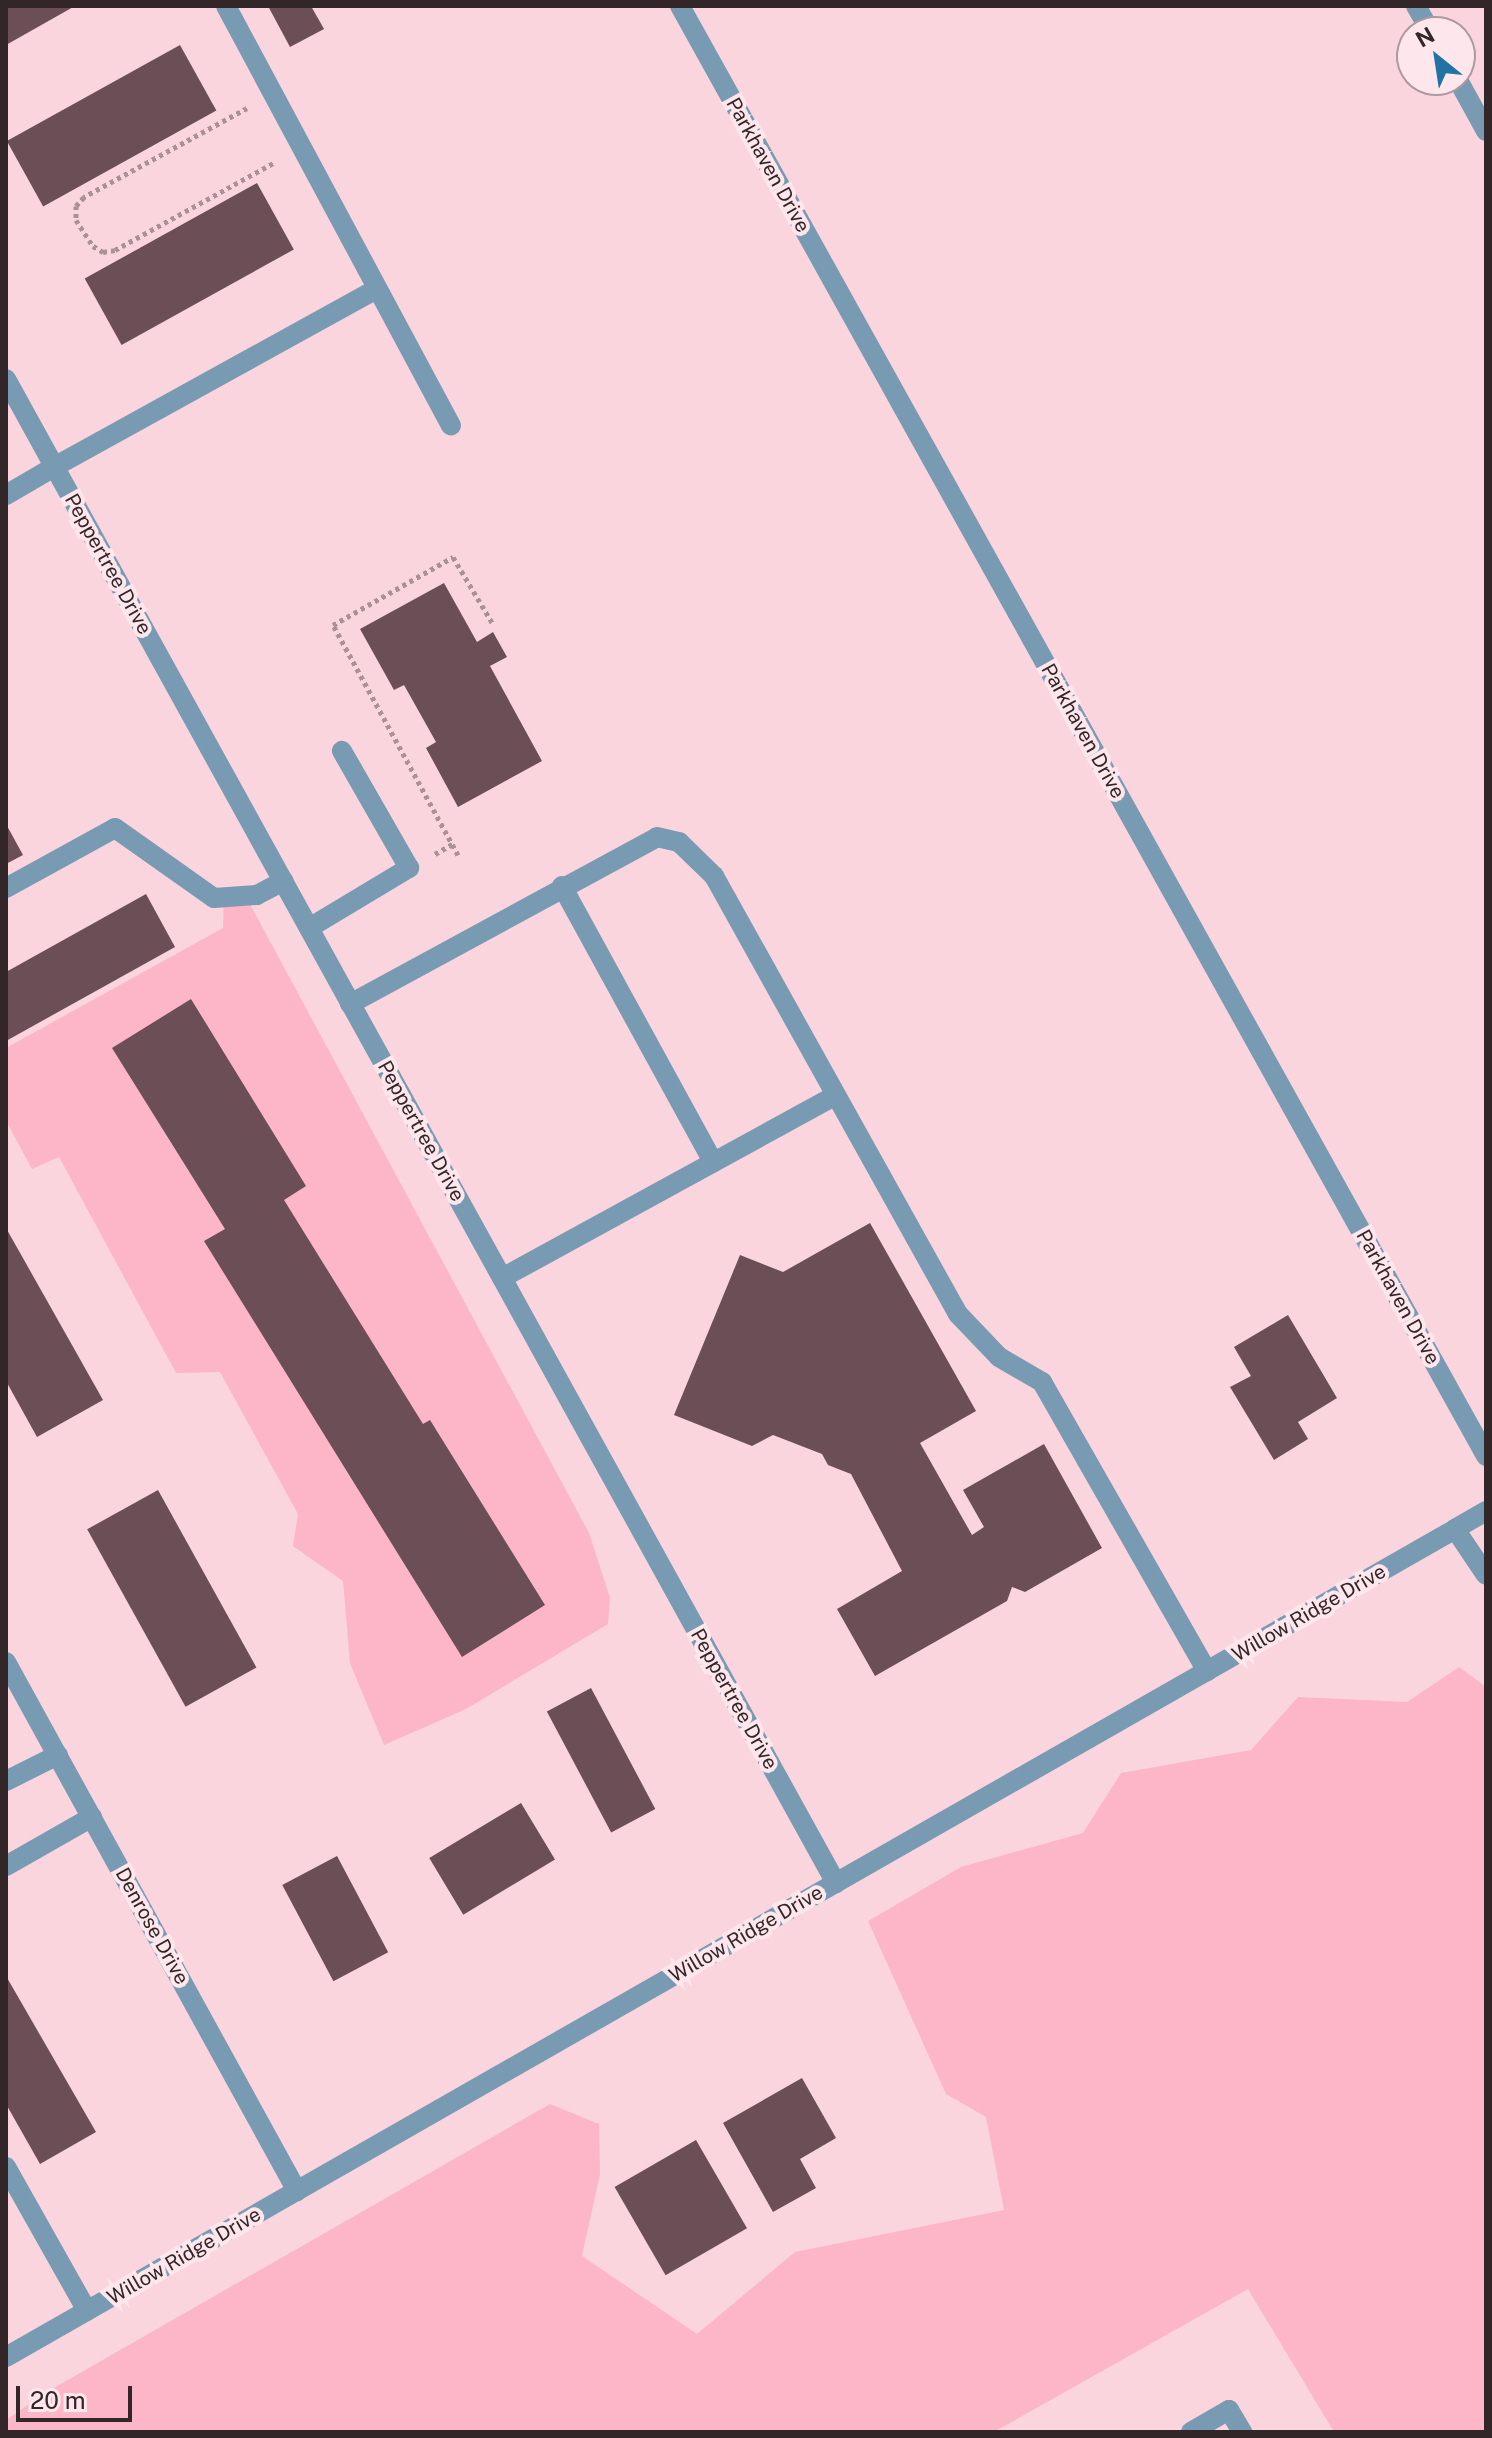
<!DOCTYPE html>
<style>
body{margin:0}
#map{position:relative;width:1492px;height:2438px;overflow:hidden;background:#fad5de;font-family:"Public Sans",sans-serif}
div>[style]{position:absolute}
.green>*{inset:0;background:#fcb6c8}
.building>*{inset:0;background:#6c4e56;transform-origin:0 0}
.path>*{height:5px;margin-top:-2.5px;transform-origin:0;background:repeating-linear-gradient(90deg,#ab9096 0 4px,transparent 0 8px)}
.service>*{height:20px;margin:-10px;padding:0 10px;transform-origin:10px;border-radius:10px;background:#789ab2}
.minor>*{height:20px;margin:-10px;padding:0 10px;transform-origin:10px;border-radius:10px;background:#789ab2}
.tertiary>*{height:20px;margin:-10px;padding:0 10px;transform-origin:10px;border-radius:10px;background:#789ab2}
span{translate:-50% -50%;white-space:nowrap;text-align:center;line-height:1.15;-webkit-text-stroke:8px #fde7ec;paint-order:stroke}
.street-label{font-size:20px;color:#332629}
.frame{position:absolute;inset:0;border:8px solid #332629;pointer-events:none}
.north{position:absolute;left:1396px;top:16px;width:80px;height:80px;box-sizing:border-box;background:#fde7ec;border:2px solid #ac9a9e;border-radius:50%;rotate:330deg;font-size:22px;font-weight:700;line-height:32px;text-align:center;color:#332629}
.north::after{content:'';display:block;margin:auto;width:28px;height:36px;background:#2073a4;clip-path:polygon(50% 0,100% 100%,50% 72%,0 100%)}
.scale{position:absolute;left:16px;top:2386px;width:116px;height:36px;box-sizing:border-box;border:4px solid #332629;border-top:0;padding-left:10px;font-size:24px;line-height:28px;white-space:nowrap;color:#332629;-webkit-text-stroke:6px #fde7ec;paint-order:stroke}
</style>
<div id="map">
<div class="green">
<i style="clip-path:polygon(224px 895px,245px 895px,589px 1533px,610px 1598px,608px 1624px,466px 1709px,384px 1745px,350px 1663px,343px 1581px,293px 1546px,298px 1514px,220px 1372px,176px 1373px,59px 1157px,32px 1169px,6px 1121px,6px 1048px,223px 928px)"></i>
<i style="clip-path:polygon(1459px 1667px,1486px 1687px,1486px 2432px,1334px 2432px,1248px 2289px,994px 2432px,6px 2432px,6px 2420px,45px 2393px,550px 2104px,599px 2124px,600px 2174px,582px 2256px,697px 2334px,795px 2252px,1004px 2210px,986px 2117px,946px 2094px,868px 1921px,961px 1867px,1083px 1833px,1121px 1773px,1251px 1750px,1298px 1697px,1407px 1702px)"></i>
</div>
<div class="building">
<i style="clip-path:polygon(6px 6px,75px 6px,6px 45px)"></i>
<i style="clip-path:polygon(268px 6px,311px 6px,324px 29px,290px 47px)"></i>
<i style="left:180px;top:45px;width:75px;height:198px;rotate:61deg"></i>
<i style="left:257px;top:183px;width:76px;height:197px;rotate:61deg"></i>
<i style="clip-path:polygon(444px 583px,477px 642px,493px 632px,507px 657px,490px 666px,542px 761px,458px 807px,426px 748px,436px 742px,404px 685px,394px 690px,360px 629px)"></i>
<i style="clip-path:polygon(6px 824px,23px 855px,6px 864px)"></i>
<i style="clip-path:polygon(146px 894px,175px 947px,6px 1041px,6px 972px)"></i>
<i style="clip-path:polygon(191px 999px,306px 1186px,284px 1200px,423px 1424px,430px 1420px,545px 1605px,462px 1657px,204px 1241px,225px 1229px,112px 1048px)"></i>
<i style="clip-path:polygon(870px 1223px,976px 1411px,920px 1443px,972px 1535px,984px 1527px,963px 1490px,1044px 1444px,1102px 1548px,1025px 1592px,1012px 1587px,1007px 1601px,875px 1676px,837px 1609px,902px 1571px,851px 1474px,828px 1465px,822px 1454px,773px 1435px,752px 1446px,674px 1415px,740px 1255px,783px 1272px)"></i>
<i style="clip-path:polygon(6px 1228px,103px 1400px,37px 1437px,6px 1381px)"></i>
<i style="clip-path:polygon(1288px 1315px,1337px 1398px,1298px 1422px,1308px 1439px,1274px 1460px,1230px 1387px,1251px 1376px,1234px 1347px)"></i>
<i style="left:158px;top:1490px;width:203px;height:81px;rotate:61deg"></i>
<i style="left:591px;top:1688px;width:137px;height:50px;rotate:62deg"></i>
<i style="left:521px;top:1803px;width:66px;height:107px;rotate:59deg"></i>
<i style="left:337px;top:1856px;width:109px;height:62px;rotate:62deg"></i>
<i style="clip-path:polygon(6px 1976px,96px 2132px,40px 2164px,6px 2104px)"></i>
<i style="clip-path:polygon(802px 2078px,836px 2138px,800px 2159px,816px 2188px,773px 2212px,723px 2123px)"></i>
<i style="left:696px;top:2140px;width:102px;height:94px;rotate:60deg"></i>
</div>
<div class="path">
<i style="left:247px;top:108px;width:186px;rotate:151.4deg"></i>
<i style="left:84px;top:197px;width:12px;rotate:132deg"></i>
<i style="left:76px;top:206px;width:14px;rotate:90deg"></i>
<i style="left:76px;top:220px;width:31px;rotate:57deg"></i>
<i style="left:93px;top:246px;width:12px;rotate:31deg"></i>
<i style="left:103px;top:252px;width:12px;rotate:-9deg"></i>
<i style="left:115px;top:250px;width:183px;rotate:-28.8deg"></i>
<i style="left:435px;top:854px;width:20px;rotate:-30deg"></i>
<i style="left:458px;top:855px;width:262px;rotate:-118.5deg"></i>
<i style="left:333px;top:625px;width:138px;rotate:-29.5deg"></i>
<i style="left:453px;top:557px;width:78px;rotate:59.2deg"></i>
</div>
<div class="service">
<i style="left:226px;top:6px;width:476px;rotate:61.8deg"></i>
<i style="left:54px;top:467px;width:369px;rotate:-28.9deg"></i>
<i style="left:562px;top:886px;width:315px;rotate:61.3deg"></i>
<i style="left:6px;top:888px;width:124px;rotate:-28.8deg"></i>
<i style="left:115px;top:828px;width:121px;rotate:35.3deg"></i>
<i style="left:214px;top:898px;width:43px;rotate:-4deg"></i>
<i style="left:257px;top:895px;width:30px;rotate:-28deg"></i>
<i style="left:309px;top:928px;width:117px;rotate:-31deg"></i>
<i style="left:409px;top:868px;width:135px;rotate:-119.8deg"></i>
<i style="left:350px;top:1004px;width:349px;rotate:-28.5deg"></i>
<i style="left:657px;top:837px;width:23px;rotate:13deg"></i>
<i style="left:679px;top:842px;width:49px;rotate:44.2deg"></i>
<i style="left:714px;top:876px;width:501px;rotate:60.88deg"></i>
<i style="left:958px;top:1314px;width:59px;rotate:46.4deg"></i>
<i style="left:999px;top:1357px;width:50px;rotate:30.2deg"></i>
<i style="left:1042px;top:1382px;width:333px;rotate:60.3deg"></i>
<i style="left:502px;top:1278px;width:379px;rotate:-28.7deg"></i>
<i style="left:6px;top:1781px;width:58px;rotate:-26.6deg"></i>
<i style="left:6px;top:1866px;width:99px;rotate:-29.7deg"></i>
<i style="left:6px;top:2167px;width:165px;rotate:60.6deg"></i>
<i style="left:1191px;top:2432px;width:44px;rotate:-30.1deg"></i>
<i style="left:1229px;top:2410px;width:26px;rotate:59deg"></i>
</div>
<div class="minor">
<i style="left:680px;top:6px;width:1659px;rotate:60.93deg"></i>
<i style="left:1416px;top:6px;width:30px;rotate:60deg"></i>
<i style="left:1458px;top:80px;width:58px;rotate:61.2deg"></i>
<i style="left:6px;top:379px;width:1718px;rotate:61.11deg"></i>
<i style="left:6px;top:495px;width:56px;rotate:-30.3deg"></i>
<i style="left:1455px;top:1529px;width:36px;rotate:-30deg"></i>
<i style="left:6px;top:1662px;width:604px;rotate:61.19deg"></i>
</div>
<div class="tertiary">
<i style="left:6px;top:2357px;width:1669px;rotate:-29.74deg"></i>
<i style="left:1455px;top:1529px;width:55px;rotate:56deg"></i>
</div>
<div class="street-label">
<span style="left:768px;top:165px;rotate:61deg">Parkhaven Drive</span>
<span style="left:108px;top:564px;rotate:61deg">Peppertree Drive</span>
<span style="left:1083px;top:731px;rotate:61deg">Parkhaven Drive</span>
<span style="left:421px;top:1131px;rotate:61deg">Peppertree Drive</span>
<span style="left:1398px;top:1297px;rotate:61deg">Parkhaven Drive</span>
<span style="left:1309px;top:1613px;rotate:-30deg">Willow Ridge Drive</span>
<span style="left:734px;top:1699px;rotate:61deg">Peppertree Drive</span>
<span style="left:152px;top:1926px;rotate:61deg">Denrose Drive</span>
<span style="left:746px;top:1934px;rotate:-30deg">Willow Ridge Drive</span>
<span style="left:184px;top:2256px;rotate:-30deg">Willow Ridge Drive</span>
</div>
<div class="frame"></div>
<div class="north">N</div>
<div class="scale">20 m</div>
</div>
